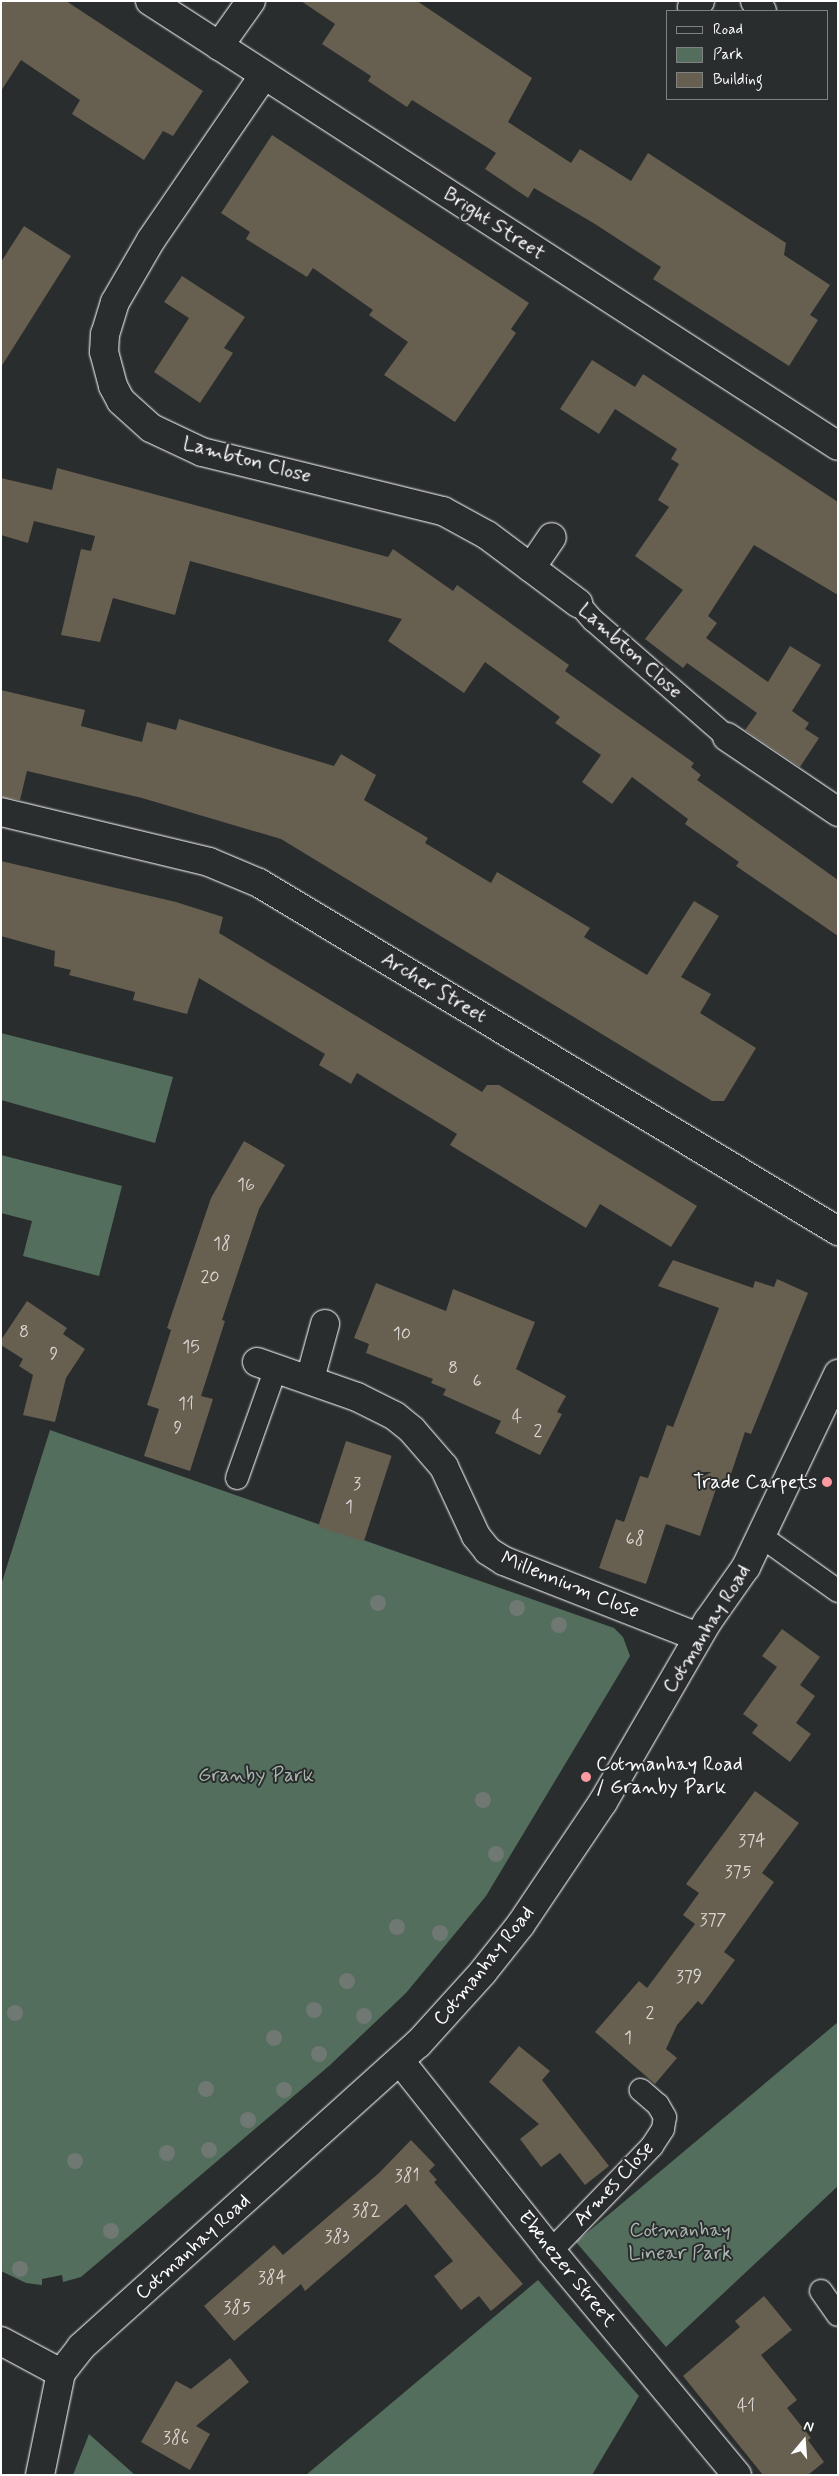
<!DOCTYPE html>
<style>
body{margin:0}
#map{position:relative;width:839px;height:2476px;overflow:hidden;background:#2a2d2e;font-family:Mynerve,sans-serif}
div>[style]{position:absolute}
.green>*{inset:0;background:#546e5d}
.building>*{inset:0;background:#675f4f;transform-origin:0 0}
.roads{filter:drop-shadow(0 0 1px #fff) drop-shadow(0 0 1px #fff)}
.lane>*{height:22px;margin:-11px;padding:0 11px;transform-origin:11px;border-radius:11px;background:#2a2d2e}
.street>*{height:28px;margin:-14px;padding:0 14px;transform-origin:14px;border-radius:14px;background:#2a2d2e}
.secondary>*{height:28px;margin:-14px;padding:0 14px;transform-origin:14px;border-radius:14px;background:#2a2d2e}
.trees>*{width:16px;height:16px;margin:-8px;border-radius:50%;background:#707874}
.dots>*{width:14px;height:14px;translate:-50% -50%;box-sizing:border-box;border:2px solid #2a2d2e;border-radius:50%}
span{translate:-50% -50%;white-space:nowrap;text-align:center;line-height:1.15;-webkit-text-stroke:4px #2a2d2e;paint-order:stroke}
.number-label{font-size:18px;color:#d9d7d3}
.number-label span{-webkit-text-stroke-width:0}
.street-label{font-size:20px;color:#fff}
.poi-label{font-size:20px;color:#fff}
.right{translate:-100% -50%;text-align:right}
.left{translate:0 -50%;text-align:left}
.park-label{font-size:20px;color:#aab6ae}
.frame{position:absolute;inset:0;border:2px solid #fff;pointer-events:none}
.legend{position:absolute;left:666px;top:10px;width:162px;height:90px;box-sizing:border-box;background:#2a2d2e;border:1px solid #7f8182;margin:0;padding:6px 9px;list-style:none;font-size:15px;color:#fff}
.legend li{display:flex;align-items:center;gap:10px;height:25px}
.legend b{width:25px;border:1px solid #7f8182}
.north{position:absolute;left:779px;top:2416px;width:50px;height:50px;-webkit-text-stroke:4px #2a2d2e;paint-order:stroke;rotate:18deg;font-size:14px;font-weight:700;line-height:20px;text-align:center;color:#fff}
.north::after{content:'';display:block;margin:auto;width:18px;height:22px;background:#fff;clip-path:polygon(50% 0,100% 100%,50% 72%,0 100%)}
</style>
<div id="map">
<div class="green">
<i style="clip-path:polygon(1px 1033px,173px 1077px,155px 1143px,1px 1100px)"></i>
<i style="clip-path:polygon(1px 1155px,122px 1186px,99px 1276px,23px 1256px,32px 1221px,1px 1213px)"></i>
<i style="clip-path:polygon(50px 1430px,614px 1628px,623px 1637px,630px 1656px,486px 1896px,406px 1993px,329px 2066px,81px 2277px,63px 2282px,62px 2275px,42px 2279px,42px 2285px,26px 2283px,1px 2271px,1px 1585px)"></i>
<i style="clip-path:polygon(838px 2022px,838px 2186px,666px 2347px,576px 2242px)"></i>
<i style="clip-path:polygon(538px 2280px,639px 2396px,592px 2475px,306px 2475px)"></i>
<i style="clip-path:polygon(89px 2434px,135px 2475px,73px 2475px)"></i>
</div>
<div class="building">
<i style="clip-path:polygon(1px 1px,66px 1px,203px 91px,173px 136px,163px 131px,144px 160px,72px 114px,80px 100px,21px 60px,1px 91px)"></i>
<i style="clip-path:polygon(301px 1px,417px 1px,532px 78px,508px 122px,571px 163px,580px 149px,631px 181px,648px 153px,786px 243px,784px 255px,830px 285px,810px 315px,818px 320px,789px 366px,653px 279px,661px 267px,595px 224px,534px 188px,528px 198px,485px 169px,496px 153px,412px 100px,407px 107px,368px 81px,371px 76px,322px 44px,335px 24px)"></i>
<i style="clip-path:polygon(272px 135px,529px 303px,511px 329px,516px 333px,455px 422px,384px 375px,408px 342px,369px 315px,373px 310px,313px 268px,307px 277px,246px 239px,250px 232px,221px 213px)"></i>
<i style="clip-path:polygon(24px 226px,71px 256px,1px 367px,1px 262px)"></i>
<i style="clip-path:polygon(182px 276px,245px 317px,224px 348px,233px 353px,200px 403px,154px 372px,189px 318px,164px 302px)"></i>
<i style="clip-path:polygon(592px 360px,635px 387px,643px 374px,838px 502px,838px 595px,754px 545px,708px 616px,717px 623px,706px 638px,768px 682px,790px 646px,821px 665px,792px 711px,809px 723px,805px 729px,819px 738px,800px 767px,745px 730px,757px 713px,687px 663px,683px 668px,645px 639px,683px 590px,635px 556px,669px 507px,658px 500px,679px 464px,671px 459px,677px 449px,615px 409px,599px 434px,560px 409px)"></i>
<i style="clip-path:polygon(57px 468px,388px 557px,393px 549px,453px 591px,457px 585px,569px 665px,565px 671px,694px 763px,691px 767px,701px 775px,697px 780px,838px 880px,838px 936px,736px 866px,739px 862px,685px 824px,688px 819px,632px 777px,612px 804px,582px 782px,601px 755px,555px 723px,560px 717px,485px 662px,464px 693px,388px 641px,402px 619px,190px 561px,175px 615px,113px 598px,100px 642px,61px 635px,81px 549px,91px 551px,95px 536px,34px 521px,28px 543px,1px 535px,1px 478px,52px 490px)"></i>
<i style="clip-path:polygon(1px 690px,85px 710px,81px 726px,142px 742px,147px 722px,176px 730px,179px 719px,334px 766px,341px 754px,376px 775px,364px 800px,428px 838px,425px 843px,491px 883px,497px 872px,590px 928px,584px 937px,647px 975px,694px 901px,719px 916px,681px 977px,711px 994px,700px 1013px,756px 1048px,724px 1101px,712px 1101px,281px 839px,142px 798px,27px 771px,20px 800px,1px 797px)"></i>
<i style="clip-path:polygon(1px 861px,176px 902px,223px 917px,219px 933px,482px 1092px,487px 1085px,499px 1085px,697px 1206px,671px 1247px,600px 1204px,586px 1228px,450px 1145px,457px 1134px,357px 1073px,351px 1084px,319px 1065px,325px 1054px,199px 978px,187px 1014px,133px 1000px,135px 992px,69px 975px,71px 970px,54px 966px,55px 951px,1px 936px)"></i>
<i style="clip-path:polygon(244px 1141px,285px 1165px,259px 1209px,222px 1320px,225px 1321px,201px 1396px,213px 1399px,190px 1471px,144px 1456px,159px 1409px,147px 1405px,171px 1330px,167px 1328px,211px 1198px)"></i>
<i style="clip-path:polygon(673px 1260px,753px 1288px,755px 1281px,774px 1287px,777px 1279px,808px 1293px,751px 1434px,745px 1432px,727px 1486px,718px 1483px,700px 1536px,666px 1524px,646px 1584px,599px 1568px,616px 1519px,624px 1522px,640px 1476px,648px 1478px,667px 1425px,673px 1427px,719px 1308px,658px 1286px)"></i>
<i style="clip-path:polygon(376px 1283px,446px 1311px,453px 1289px,535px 1322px,516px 1369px,566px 1396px,557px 1412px,562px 1414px,540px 1455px,495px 1433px,501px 1421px,443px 1395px,446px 1389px,431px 1383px,433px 1379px,366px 1353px,369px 1344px,354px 1338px)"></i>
<i style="clip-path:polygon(27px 1301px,67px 1328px,63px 1334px,85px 1349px,66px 1378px,55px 1422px,23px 1415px,33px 1375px,19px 1366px,23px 1359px,1px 1345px,1px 1340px)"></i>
<i style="left:346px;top:1441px;width:48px;height:90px;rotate:18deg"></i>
<i style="clip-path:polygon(782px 1629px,820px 1657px,800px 1685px,815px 1696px,796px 1723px,811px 1734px,790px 1762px,752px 1733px,758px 1725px,743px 1714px,777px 1667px,762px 1656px)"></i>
<i style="clip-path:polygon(755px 1791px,799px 1823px,762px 1873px,774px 1882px,724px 1952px,735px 1960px,702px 2005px,698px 2001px,677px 2025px,666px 2049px,677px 2058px,655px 2084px,595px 2032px,639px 1981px,647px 1988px,695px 1924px,683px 1915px,699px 1893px,686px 1884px)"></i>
<i style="clip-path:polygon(519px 2046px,550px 2071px,542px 2080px,609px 2166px,585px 2185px,560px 2153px,541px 2167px,520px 2139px,539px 2124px,489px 2082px)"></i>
<i style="clip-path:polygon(411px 2140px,435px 2165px,429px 2171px,437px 2180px,434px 2182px,523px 2284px,491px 2311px,479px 2296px,461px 2310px,434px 2276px,453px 2261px,406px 2204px,305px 2291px,301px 2284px,234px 2341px,204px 2306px,274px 2245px,283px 2255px,379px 2173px)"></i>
<i style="clip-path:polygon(764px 2296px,792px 2330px,761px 2355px,797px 2400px,787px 2408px,811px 2438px,808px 2440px,824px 2462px,808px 2475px,763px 2475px,683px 2376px,740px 2327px,735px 2321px)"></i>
<i style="clip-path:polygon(230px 2358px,249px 2382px,196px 2426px,210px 2434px,190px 2470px,141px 2442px,176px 2381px,191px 2389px)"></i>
</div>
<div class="roads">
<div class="lane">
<i style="left:578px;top:603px;width:23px;rotate:49deg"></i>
<i style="left:593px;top:620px;width:178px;rotate:41.1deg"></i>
<i style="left:237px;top:1478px;width:117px;rotate:-70.5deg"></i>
<i style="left:762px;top:1537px;width:93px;rotate:35.4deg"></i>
<i style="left:551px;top:2251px;width:146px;rotate:-46.1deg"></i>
<i style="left:652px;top:2146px;width:20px;rotate:-57deg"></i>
<i style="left:663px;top:2129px;width:12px;rotate:-81deg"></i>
<i style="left:665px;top:2117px;width:14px;rotate:-120deg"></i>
<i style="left:658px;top:2105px;width:23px;rotate:-139deg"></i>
<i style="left:821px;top:2291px;width:29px;rotate:55deg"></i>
</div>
<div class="street">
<i style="left:150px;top:1px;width:819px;rotate:32.89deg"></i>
<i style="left:755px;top:1px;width:12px;rotate:55deg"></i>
<i style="left:692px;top:7px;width:10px;rotate:-37deg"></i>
<i style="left:219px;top:46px;width:55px;rotate:-54.6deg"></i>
<i style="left:264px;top:75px;width:200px;rotate:124.4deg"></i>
<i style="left:151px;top:240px;width:72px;rotate:120.1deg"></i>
<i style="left:115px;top:302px;width:34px;rotate:107deg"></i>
<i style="left:105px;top:334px;width:18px;rotate:93deg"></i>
<i style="left:104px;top:352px;width:35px;rotate:75deg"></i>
<i style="left:113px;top:386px;width:17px;rotate:62deg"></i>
<i style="left:121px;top:401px;width:40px;rotate:42deg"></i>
<i style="left:151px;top:428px;width:56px;rotate:25.2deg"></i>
<i style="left:202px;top:452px;width:248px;rotate:13.8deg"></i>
<i style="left:443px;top:511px;width:50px;rotate:28.6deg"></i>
<i style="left:487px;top:535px;width:114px;rotate:36.8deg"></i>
<i style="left:531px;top:568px;width:37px;rotate:-56deg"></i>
<i style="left:727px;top:737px;width:134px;rotate:34deg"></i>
<i style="left:1px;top:812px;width:214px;rotate:13.5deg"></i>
<i style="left:209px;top:862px;width:54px;rotate:22.8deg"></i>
<i style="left:259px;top:883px;width:676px;rotate:31.01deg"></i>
<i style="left:257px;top:1362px;width:106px;rotate:19.3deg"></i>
<i style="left:357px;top:1397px;width:42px;rotate:26.6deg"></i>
<i style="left:395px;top:1416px;width:22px;rotate:39deg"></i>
<i style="left:412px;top:1430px;width:49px;rotate:49.1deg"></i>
<i style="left:444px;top:1467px;width:76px;rotate:65.1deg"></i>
<i style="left:476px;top:1536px;width:19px;rotate:51deg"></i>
<i style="left:488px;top:1551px;width:19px;rotate:32deg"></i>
<i style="left:504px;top:1561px;width:208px;rotate:21.4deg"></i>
<i style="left:310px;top:1379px;width:57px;rotate:-74.7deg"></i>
<i style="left:400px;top:2061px;width:243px;rotate:51.5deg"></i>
<i style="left:551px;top:2251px;width:291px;rotate:50.3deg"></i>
</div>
<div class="secondary">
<i style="left:1px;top:2341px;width:68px;rotate:28.1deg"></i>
<i style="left:40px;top:2475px;width:104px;rotate:-78.4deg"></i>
<i style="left:61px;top:2373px;width:33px;rotate:-52deg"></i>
<i style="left:81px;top:2347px;width:453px;rotate:-42deg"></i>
<i style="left:418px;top:2044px;width:97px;rotate:-47.9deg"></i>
<i style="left:483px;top:1972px;width:61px;rotate:-51.6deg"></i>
<i style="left:521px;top:1924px;width:147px;rotate:-56.1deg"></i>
<i style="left:603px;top:1802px;width:209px;rotate:-59.9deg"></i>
<i style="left:708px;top:1621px;width:66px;rotate:-54.9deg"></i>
<i style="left:746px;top:1567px;width:214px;rotate:-64.5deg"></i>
</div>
</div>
<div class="trees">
<i style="left:378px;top:1603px"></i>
<i style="left:517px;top:1608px"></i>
<i style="left:559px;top:1625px"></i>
<i style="left:483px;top:1800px"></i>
<i style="left:496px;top:1854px"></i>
<i style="left:397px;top:1927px"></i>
<i style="left:440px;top:1933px"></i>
<i style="left:347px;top:1981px"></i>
<i style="left:314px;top:2010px"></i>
<i style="left:15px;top:2013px"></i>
<i style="left:364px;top:2016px"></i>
<i style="left:274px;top:2038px"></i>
<i style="left:319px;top:2054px"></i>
<i style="left:206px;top:2089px"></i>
<i style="left:284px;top:2090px"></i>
<i style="left:248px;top:2120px"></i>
<i style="left:209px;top:2150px"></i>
<i style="left:167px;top:2153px"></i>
<i style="left:75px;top:2161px"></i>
<i style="left:111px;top:2231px"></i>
<i style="left:20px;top:2269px"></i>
</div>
<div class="dots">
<i style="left:827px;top:1482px;background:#ff9aa2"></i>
<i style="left:586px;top:1777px;background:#ff9aa2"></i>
</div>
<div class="number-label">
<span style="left:246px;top:1185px">16</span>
<span style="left:222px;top:1244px">18</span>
<span style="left:210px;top:1277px">20</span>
<span style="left:24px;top:1332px">8</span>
<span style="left:402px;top:1334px">10</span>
<span style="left:191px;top:1347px">15</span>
<span style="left:54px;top:1354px">9</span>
<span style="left:453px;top:1368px">8</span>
<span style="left:477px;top:1381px">6</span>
<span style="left:186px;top:1404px">11</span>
<span style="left:517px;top:1417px">4</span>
<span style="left:178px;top:1428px">9</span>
<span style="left:538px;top:1431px">2</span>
<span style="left:357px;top:1484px">3</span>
<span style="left:349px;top:1507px">1</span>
<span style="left:635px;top:1539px">68</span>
<span style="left:752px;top:1841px">374</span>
<span style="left:738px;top:1872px">375</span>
<span style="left:713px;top:1920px">377</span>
<span style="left:689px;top:1977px">379</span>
<span style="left:650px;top:2013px">2</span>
<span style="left:628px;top:2038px">1</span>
<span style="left:407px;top:2176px">381</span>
<span style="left:366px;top:2211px">382</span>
<span style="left:337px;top:2237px">383</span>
<span style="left:272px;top:2278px">384</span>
<span style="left:237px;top:2308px">385</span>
<span style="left:746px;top:2406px">41</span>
<span style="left:176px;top:2438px">386</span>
</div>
<div class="street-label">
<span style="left:494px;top:224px;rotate:33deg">Bright Street</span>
<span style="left:247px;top:460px;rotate:15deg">Lambton Close</span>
<span style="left:630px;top:651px;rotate:42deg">Lambton Close</span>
<span style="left:434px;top:988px;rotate:31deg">Archer Street</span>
<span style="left:570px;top:1585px;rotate:22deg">Millennium Close</span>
<span style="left:707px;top:1629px;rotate:-58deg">Cotmanhay Road</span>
<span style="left:484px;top:1966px;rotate:-51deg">Cotmanhay Road</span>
<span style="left:614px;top:2184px;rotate:-47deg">Armes Close</span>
<span style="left:193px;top:2247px;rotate:-42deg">Cotmanhay Road</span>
<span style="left:567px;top:2269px;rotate:51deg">Ebenezer Street</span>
</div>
<div class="poi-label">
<span class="right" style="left:817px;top:1482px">Trade Carpets</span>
<span class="left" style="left:596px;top:1776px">Cotmanhay Road<br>/ Granby Park</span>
</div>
<div class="park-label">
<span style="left:256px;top:1775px">Granby Park</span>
<span style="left:680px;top:2242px">Cotmanhay<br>Linear Park</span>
</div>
<div class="frame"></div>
<ul class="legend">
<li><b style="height:6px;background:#2a2d2e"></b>Road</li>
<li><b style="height:14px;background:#546e5d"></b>Park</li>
<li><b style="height:14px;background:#675f4f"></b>Building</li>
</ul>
<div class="north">N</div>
</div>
